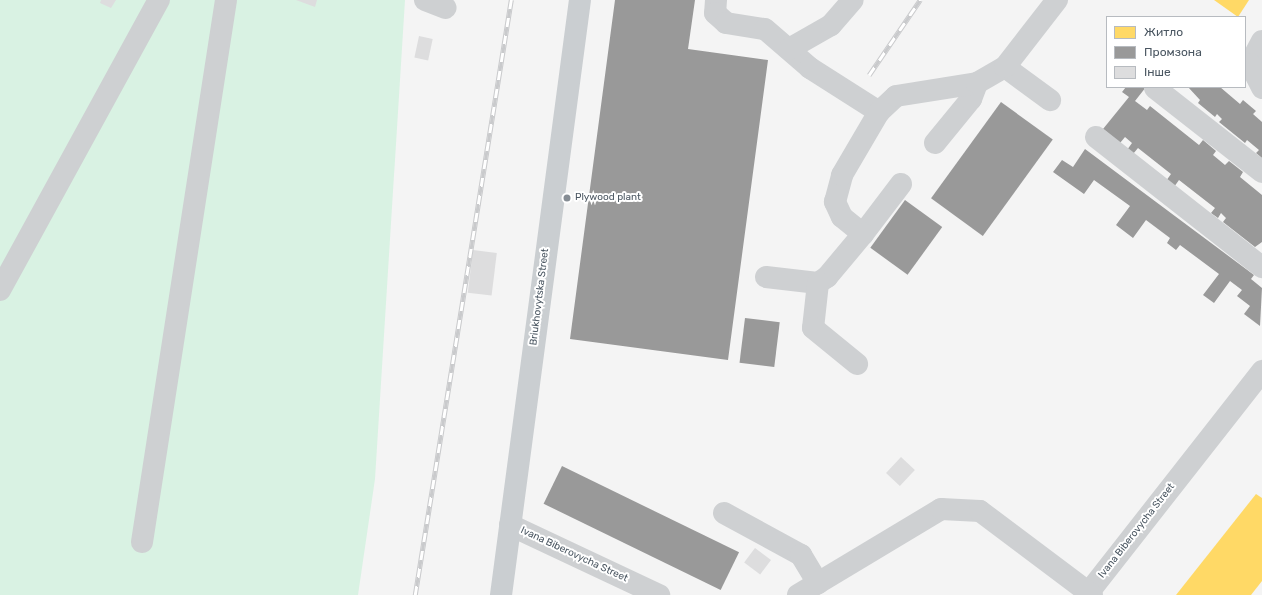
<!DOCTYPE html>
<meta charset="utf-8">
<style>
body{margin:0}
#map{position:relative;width:1262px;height:595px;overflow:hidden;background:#f4f4f4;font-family:Rubik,sans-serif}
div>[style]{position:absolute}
.green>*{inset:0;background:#d9f2e3}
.homes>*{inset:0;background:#ffd966}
.industry>*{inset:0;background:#999;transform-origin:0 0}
.building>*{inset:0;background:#ddddde;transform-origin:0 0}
.minor>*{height:22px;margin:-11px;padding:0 11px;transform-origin:11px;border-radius:11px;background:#ced0d2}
.major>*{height:22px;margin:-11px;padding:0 11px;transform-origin:11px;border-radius:11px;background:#caced1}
.rail>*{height:4.5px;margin-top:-2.25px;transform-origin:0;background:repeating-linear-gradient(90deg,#fff 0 9px,#c9cacc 0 18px);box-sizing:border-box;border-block:1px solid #c9cacc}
.dots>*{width:11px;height:11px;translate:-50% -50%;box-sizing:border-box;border:2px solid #fff;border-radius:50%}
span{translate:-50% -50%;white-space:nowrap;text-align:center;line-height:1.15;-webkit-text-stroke:4px #fff;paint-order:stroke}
.poi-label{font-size:10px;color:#4a5661}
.left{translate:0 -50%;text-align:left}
.street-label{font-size:10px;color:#4a5661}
.legend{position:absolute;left:1106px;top:16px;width:140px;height:72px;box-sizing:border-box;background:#fff;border:1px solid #b7bbc0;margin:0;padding:5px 7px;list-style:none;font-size:12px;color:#4a5661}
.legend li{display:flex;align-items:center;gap:8px;height:20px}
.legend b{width:20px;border:1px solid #b7bbc0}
</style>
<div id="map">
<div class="green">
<i style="clip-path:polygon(0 0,405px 0,375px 479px,358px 595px,0 595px)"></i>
</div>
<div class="homes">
<i style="clip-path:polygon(1214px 0,1249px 0,1238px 17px)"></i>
<i style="clip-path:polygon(1256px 494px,1262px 498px,1262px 581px,1251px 595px,1176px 595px)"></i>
</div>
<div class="industry">
<i style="clip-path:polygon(615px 0,695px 0,688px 49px,768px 60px,728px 360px,570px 339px)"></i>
<i style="clip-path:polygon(1126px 87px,1146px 87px,1135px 101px,1147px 110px,1150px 106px,1199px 145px,1203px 140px,1216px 151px,1213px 155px,1225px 165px,1229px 161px,1243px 172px,1240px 177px,1262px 195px,1262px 242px,1255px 247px,1223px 222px,1226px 218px,1221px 213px,1218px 218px,1211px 213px,1215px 208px,1179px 180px,1174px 187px,1166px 181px,1171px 174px,1138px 148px,1133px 154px,1127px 150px,1132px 143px,1125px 137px,1120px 143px,1103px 129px,1129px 97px,1122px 92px)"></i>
<i style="clip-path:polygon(1188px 87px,1220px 87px,1240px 104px,1243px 100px,1256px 111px,1253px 114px,1262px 122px,1262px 158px,1256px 153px,1259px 150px,1247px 140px,1245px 143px,1219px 122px,1222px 119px,1217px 114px,1215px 117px,1198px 103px,1200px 100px)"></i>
<i style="left:1001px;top:102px;width:64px;height:119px;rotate:36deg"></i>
<i style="clip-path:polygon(1085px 149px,1254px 275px,1251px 279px,1262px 288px,1260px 326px,1244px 314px,1250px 306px,1237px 296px,1242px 290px,1230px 281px,1214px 303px,1203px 295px,1219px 274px,1180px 245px,1176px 250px,1167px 243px,1170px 238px,1146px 220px,1133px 238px,1116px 225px,1130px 206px,1094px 180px,1084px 194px,1053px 172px,1062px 160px,1073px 167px)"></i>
<i style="left:905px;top:200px;width:46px;height:59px;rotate:36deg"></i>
<i style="left:745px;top:318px;width:35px;height:45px;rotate:7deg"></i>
<i style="left:562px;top:466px;width:197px;height:42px;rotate:26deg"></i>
</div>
<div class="building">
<i style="clip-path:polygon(101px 0,116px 0,111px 8px,100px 3px)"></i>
<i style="clip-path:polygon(296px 0,317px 0,315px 7px)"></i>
<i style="left:419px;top:36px;width:14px;height:22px;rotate:12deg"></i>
<i style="left:473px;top:250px;width:24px;height:43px;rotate:7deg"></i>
<i style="left:901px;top:457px;width:19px;height:22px;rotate:43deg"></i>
<i style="left:755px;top:548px;width:20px;height:18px;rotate:37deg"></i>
</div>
<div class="minor">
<i style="left:425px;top:0;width:22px;rotate:21deg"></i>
<i style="left:716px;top:0;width:13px;rotate:94deg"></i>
<i style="left:715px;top:13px;width:15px;rotate:42deg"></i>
<i style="left:726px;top:23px;width:39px;rotate:9deg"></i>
<i style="left:765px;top:29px;width:60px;rotate:40.9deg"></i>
<i style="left:810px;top:68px;width:82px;rotate:32.5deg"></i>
<i style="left:1262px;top:41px;width:26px;rotate:118deg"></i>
<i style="left:1250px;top:64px;width:27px;rotate:63deg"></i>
<i style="left:789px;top:49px;width:48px;rotate:-29.7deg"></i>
<i style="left:831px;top:25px;width:33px;rotate:-49deg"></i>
<i style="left:1005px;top:67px;width:56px;rotate:36.3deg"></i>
<i style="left:1155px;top:88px;width:136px;rotate:38.1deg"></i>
<i style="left:1096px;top:137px;width:211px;rotate:38.1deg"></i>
<i style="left:935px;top:143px;width:57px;rotate:-50.7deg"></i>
<i style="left:971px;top:99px;width:17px;rotate:-69deg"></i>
<i style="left:901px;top:184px;width:63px;rotate:127.2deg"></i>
<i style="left:863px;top:234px;width:27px;rotate:-141deg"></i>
<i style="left:842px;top:217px;width:17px;rotate:-115deg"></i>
<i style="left:835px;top:202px;width:28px;rotate:-75deg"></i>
<i style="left:842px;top:175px;width:73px;rotate:-59.6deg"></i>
<i style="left:879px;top:112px;width:23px;rotate:-43deg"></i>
<i style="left:896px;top:96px;width:82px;rotate:-9.1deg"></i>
<i style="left:977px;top:83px;width:32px;rotate:-30deg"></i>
<i style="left:1005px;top:67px;width:85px;rotate:-52.2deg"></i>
<i style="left:766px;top:277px;width:52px;rotate:6.6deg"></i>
<i style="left:818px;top:283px;width:11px;rotate:-34deg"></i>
<i style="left:827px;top:277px;width:56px;rotate:-50.1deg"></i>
<i style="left:818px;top:283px;width:45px;rotate:96.3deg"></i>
<i style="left:813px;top:328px;width:57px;rotate:39.3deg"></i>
<i style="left:0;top:290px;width:331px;rotate:-61.3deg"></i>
<i style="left:724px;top:513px;width:88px;rotate:28.6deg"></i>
<i style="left:801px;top:555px;width:33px;rotate:59deg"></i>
<i style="left:510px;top:525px;width:165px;rotate:25.2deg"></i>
<i style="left:142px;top:542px;width:548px;rotate:-81.19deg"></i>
<i style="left:1089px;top:592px;width:281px;rotate:-51.9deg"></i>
<i style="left:798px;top:595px;width:167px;rotate:-31deg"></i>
<i style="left:941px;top:509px;width:39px;rotate:3deg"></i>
<i style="left:980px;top:511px;width:140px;rotate:36.9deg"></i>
</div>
<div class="major">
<i style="left:501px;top:595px;width:600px;rotate:-82.44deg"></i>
</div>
<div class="rail">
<i style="left:869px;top:75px;width:91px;rotate:-55.8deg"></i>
<i style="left:415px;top:595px;width:603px;rotate:-80.83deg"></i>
</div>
<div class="dots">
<i style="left:567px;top:198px;background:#868d94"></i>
</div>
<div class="poi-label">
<span class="left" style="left:575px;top:198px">Plywood plant</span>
</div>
<div class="street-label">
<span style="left:540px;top:297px;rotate:-83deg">Briukhovytska Street</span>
<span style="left:1137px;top:531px;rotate:-52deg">Ivana Biberovycha Street</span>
<span style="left:574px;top:555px;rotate:25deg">Ivana Biberovycha Street</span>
</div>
<ul class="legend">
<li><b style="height:11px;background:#ffd966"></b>Житло</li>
<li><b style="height:11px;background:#999"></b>Промзона</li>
<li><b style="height:11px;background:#ddddde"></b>Інше</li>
</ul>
</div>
